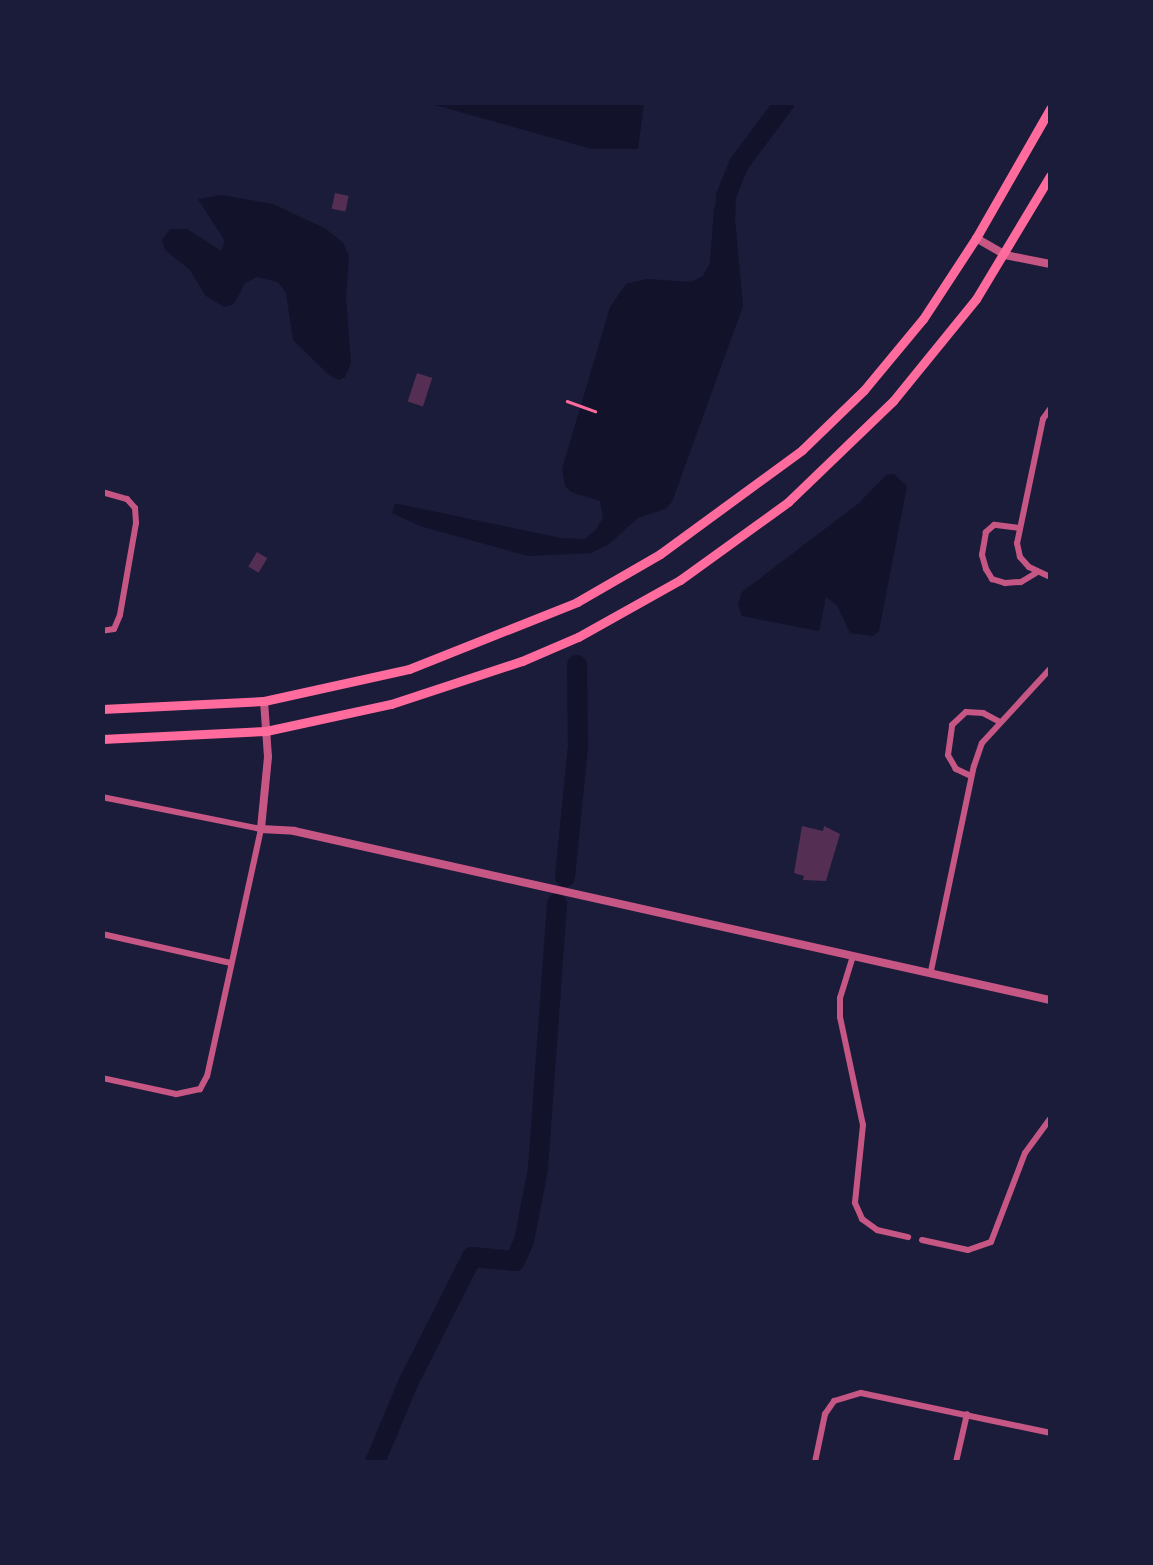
<!DOCTYPE html>
<style>
body{margin:0}
#map{position:relative;width:1153px;height:1565px;overflow:hidden;background:#1b1b3a;font-family:"Open Sans",sans-serif}
div>[style]{position:absolute}
.water>*{inset:0;background:#12122b}
.river>*{height:20px;margin:-10px;padding:0 10px;transform-origin:10px;border-radius:10px;background:#12122b}
.building>*{inset:0;background:#542f53;transform-origin:0 0}
.path>*{height:2.5px;margin:-1.25px;padding:0 1.25px;transform-origin:1.25px;border-radius:1.25px;background:#ff6b9d}
.minor>*{height:6px;margin:-3px;padding:0 3px;transform-origin:3px;border-radius:3px;background:#c65784}
.tertiary>*{height:8px;margin:-4px;padding:0 4px;transform-origin:4px;border-radius:4px;background:#c65784}
.primary>*{height:9px;margin:-4.5px;padding:0 4.5px;transform-origin:4.5px;border-radius:4.5px;background:#ff6b9d}
span{translate:-50% -50%;white-space:nowrap;text-align:center;line-height:1.15;-webkit-text-stroke:8px #1b1b3a;paint-order:stroke}
.frame{position:absolute;inset:0;border:105px solid #1b1b3a;pointer-events:none}
</style>
<div id="map">
<div class="water">
<i style="clip-path:polygon(428px 103px,644px 103px,638px 149px,592px 149px)"></i>
<i style="clip-path:polygon(221px 195px,273px 204px,326px 229px,343px 243px,349px 256px,346px 297px,351px 363px,345px 377px,339px 380px,329px 375px,293px 340px,286px 293px,278px 282px,257px 277px,245px 283px,234px 304px,224px 307px,206px 296px,189px 269px,165px 250px,162px 240px,170px 229px,187px 229px,221px 251px,225px 241px,198px 199px)"></i>
<i style="clip-path:polygon(726px 196px,734px 208px,743px 306px,672px 502px,665px 509px,638px 518px,609px 544px,591px 553px,528px 556px,420px 526px,392px 513px,395px 504px,403px 505px,561px 538px,584px 539px,595px 531px,603px 518px,600px 501px,571px 492px,565px 486px,562px 469px,610px 307px,626px 284px,647px 279px,691px 282px,703px 276px,710px 263px,714px 208px)"></i>
<i style="clip-path:polygon(894px 474px,907px 486px,879px 631px,873px 636px,850px 633px,837px 605px,826px 597px,819px 631px,742px 616px,738px 605px,742px 592px,859px 503px,886px 475px)"></i>
</div>
<div class="river">
<i style="left:725px;top:223px;width:27px;rotate:-88deg"></i>
<i style="left:726px;top:196px;width:35px;rotate:-68deg"></i>
<i style="left:739px;top:164px;width:77px;rotate:-53.4deg"></i>
<i style="left:565px;top:877px;width:132px;rotate:-84.3deg"></i>
<i style="left:578px;top:746px;width:81px;rotate:-90.7deg"></i>
<i style="left:375px;top:1462px;width:86px;rotate:-67.3deg"></i>
<i style="left:408px;top:1383px;width:141px;rotate:-63.1deg"></i>
<i style="left:472px;top:1257px;width:43px;rotate:5.3deg"></i>
<i style="left:515px;top:1261px;width:22px;rotate:-66deg"></i>
<i style="left:524px;top:1241px;width:73px;rotate:-79deg"></i>
<i style="left:538px;top:1169px;width:266px;rotate:-85.9deg"></i>
</div>
<div class="building">
<i style="left:335px;top:193px;width:14px;height:16px;rotate:12deg"></i>
<i style="left:417px;top:373px;width:16px;height:30px;rotate:18deg"></i>
<i style="left:257px;top:552px;width:12px;height:17px;rotate:31deg"></i>
<i style="clip-path:polygon(802px 826px,823px 831px,824px 826px,840px 834px,826px 881px,803px 880px,804px 876px,794px 873px)"></i>
</div>
<div class="path">
<i style="left:567px;top:401px;width:30px;rotate:20deg"></i>
</div>
<div class="minor">
<i style="left:1050px;top:409px;width:12px;rotate:125deg"></i>
<i style="left:1043px;top:419px;width:127px;rotate:101.8deg"></i>
<i style="left:1017px;top:543px;width:14px;rotate:78deg"></i>
<i style="left:1020px;top:557px;width:13px;rotate:48deg"></i>
<i style="left:1029px;top:567px;width:23px;rotate:25deg"></i>
<i style="left:102px;top:492px;width:26px;rotate:16deg"></i>
<i style="left:127px;top:499px;width:12px;rotate:48deg"></i>
<i style="left:135px;top:508px;width:15px;rotate:86deg"></i>
<i style="left:136px;top:523px;width:93px;rotate:99.9deg"></i>
<i style="left:120px;top:615px;width:15px;rotate:113deg"></i>
<i style="left:114px;top:629px;width:12px;rotate:171deg"></i>
<i style="left:1020px;top:528px;width:26px;rotate:-173deg"></i>
<i style="left:994px;top:525px;width:11px;rotate:139deg"></i>
<i style="left:986px;top:532px;width:23px;rotate:100deg"></i>
<i style="left:982px;top:555px;width:15px;rotate:74deg"></i>
<i style="left:986px;top:569px;width:12px;rotate:59deg"></i>
<i style="left:992px;top:579px;width:14px;rotate:17deg"></i>
<i style="left:1005px;top:583px;width:16px;rotate:-4deg"></i>
<i style="left:1021px;top:582px;width:17px;rotate:-31deg"></i>
<i style="left:971px;top:776px;width:17px;rotate:-155deg"></i>
<i style="left:956px;top:769px;width:16px;rotate:-120deg"></i>
<i style="left:948px;top:755px;width:30px;rotate:-82deg"></i>
<i style="left:952px;top:725px;width:19px;rotate:-43deg"></i>
<i style="left:966px;top:712px;width:17px;rotate:3deg"></i>
<i style="left:983px;top:713px;width:19px;rotate:28deg"></i>
<i style="left:102px;top:797px;width:162px;rotate:11.4deg"></i>
<i style="left:261px;top:829px;width:253px;rotate:102.3deg"></i>
<i style="left:207px;top:1076px;width:15px;rotate:118deg"></i>
<i style="left:200px;top:1089px;width:25px;rotate:168deg"></i>
<i style="left:176px;top:1094px;width:76px;rotate:-167.8deg"></i>
<i style="left:102px;top:934px;width:132px;rotate:12.7deg"></i>
<i style="left:853px;top:956px;width:44px;rotate:107.2deg"></i>
<i style="left:840px;top:998px;width:19px;rotate:90deg"></i>
<i style="left:840px;top:1017px;width:110px;rotate:78deg"></i>
<i style="left:863px;top:1125px;width:78px;rotate:95.9deg"></i>
<i style="left:855px;top:1203px;width:17px;rotate:66deg"></i>
<i style="left:862px;top:1219px;width:19px;rotate:36deg"></i>
<i style="left:877px;top:1230px;width:32px;rotate:13deg"></i>
<i style="left:931px;top:971px;width:209px;rotate:-78.2deg"></i>
<i style="left:974px;top:766px;width:24px;rotate:-71deg"></i>
<i style="left:982px;top:743px;width:100px;rotate:-47.4deg"></i>
<i style="left:922px;top:1240px;width:47px;rotate:12.3deg"></i>
<i style="left:968px;top:1250px;width:24px;rotate:-19deg"></i>
<i style="left:991px;top:1242px;width:95px;rotate:-69.1deg"></i>
<i style="left:1025px;top:1153px;width:42px;rotate:-53.7deg"></i>
<i style="left:815px;top:1462px;width:49px;rotate:-78.2deg"></i>
<i style="left:825px;top:1414px;width:16px;rotate:-55deg"></i>
<i style="left:834px;top:1401px;width:28px;rotate:-17deg"></i>
<i style="left:861px;top:1393px;width:193px;rotate:11.9deg"></i>
<i style="left:956px;top:1462px;width:49px;rotate:-77.1deg"></i>
</div>
<div class="tertiary">
<i style="left:976px;top:238px;width:34px;rotate:30deg"></i>
<i style="left:1005px;top:255px;width:46px;rotate:11.3deg"></i>
<i style="left:264px;top:701px;width:56px;rotate:85.9deg"></i>
<i style="left:268px;top:757px;width:72px;rotate:95.6deg"></i>
<i style="left:261px;top:829px;width:33px;rotate:3deg"></i>
<i style="left:294px;top:831px;width:775px;rotate:12.6deg"></i>
</div>
<div class="primary">
<i style="left:102px;top:709px;width:162px;rotate:-2.8deg"></i>
<i style="left:264px;top:701px;width:148px;rotate:-12.4deg"></i>
<i style="left:409px;top:669px;width:181px;rotate:-21.7deg"></i>
<i style="left:577px;top:602px;width:96px;rotate:-30deg"></i>
<i style="left:660px;top:554px;width:176px;rotate:-36.2deg"></i>
<i style="left:802px;top:450px;width:86px;rotate:-44.1deg"></i>
<i style="left:864px;top:390px;width:92px;rotate:-50.3deg"></i>
<i style="left:923px;top:319px;width:97px;rotate:-56.8deg"></i>
<i style="left:976px;top:238px;width:149px;rotate:-60.2deg"></i>
<i style="left:102px;top:739px;width:164px;rotate:-2.8deg"></i>
<i style="left:266px;top:731px;width:128px;rotate:-12.2deg"></i>
<i style="left:391px;top:704px;width:138px;rotate:-18.2deg"></i>
<i style="left:522px;top:661px;width:61px;rotate:-23.2deg"></i>
<i style="left:578px;top:637px;width:117px;rotate:-29.2deg"></i>
<i style="left:680px;top:580px;width:133px;rotate:-35.8deg"></i>
<i style="left:788px;top:502px;width:146px;rotate:-43.9deg"></i>
<i style="left:893px;top:401px;width:132px;rotate:-50.9deg"></i>
<i style="left:976px;top:299px;width:144px;rotate:-59deg"></i>
</div>
<div class="frame"></div>
</div>
